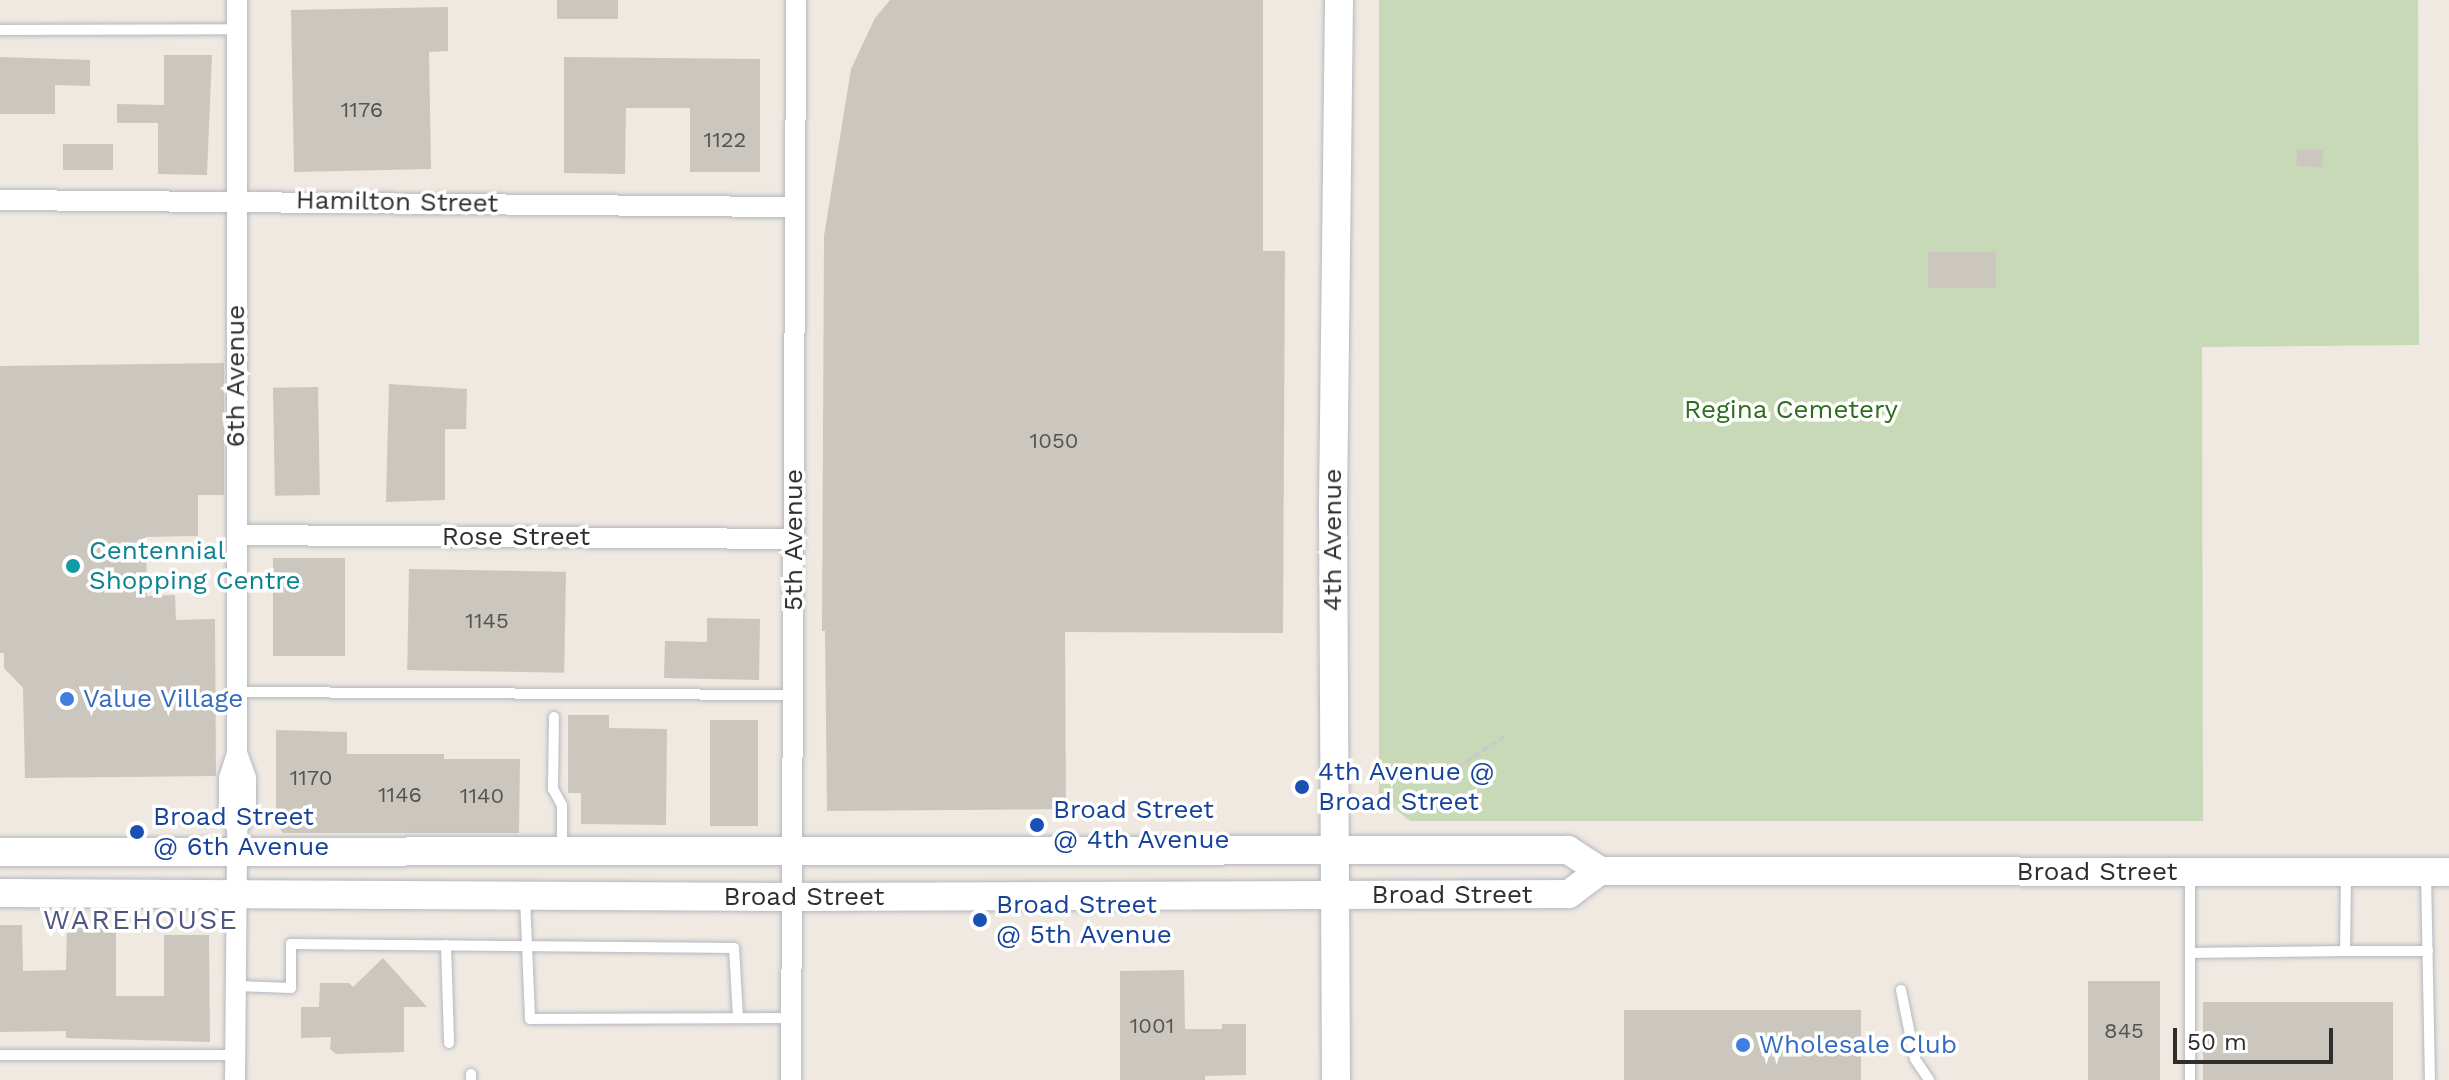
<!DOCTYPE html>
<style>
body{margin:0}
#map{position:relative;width:2449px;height:1080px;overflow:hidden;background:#efe9e1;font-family:"Work Sans",sans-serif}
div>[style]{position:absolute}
.cemetery>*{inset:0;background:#c8d9b8}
.building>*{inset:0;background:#cbc7bf;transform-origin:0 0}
.path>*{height:4px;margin-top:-2px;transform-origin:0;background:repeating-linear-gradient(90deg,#c9c9c9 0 6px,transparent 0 10px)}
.roads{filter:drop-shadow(0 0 2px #b4b7c1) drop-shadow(0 0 2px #b4b7c1)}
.service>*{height:10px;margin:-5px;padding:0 5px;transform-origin:5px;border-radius:5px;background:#fff}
.minor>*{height:20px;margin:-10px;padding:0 10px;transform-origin:10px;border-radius:10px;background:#fff}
.secondary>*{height:28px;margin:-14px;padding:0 14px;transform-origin:14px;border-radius:14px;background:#fff}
.dots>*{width:22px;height:22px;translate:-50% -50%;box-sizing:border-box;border:4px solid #fff;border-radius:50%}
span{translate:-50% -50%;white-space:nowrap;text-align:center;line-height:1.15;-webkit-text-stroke:7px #fff;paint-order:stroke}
.number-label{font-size:22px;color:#555452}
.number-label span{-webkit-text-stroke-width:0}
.street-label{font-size:26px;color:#2e2e2e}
.park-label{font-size:26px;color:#2c6e1b}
.culture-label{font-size:26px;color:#0d838f}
.left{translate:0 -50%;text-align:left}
.shop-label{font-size:26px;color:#366cbe}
.transit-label{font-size:26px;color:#164399}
.neighbourhood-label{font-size:28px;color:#4d5680;letter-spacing:2px}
.scale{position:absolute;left:2173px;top:1028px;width:160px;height:36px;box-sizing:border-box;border:4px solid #2e2e2e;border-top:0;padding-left:10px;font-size:24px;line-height:28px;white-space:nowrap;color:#2e2e2e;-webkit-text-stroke:6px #fff;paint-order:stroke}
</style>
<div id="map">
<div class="cemetery">
<i style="clip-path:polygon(1379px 0,2418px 0,2419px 345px,2202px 347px,2203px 821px,1410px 821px,1379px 796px)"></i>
</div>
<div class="building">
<i style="left:557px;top:0;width:61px;height:19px"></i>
<i style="clip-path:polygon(890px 0,1263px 0,1263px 251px,1285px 251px,1283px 633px,1065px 632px,1066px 809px,827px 811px,825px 631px,822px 631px,824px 236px,851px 69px,875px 18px)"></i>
<i style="clip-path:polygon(448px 7px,448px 51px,429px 52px,431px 169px,294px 172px,291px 10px)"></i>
<i style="clip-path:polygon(164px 55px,212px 55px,207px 175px,158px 174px,158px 123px,117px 123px,117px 104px,164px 105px)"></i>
<i style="clip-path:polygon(0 57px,90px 60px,90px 86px,55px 85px,55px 114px,0 114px)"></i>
<i style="clip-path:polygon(564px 57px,760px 59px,760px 172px,690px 172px,690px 108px,626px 108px,625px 174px,564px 173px)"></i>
<i style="left:113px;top:144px;width:26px;height:50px;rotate:90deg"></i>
<i style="left:2297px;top:149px;width:26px;height:17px;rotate:2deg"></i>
<i style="left:1928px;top:252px;width:68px;height:36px"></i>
<i style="clip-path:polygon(224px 363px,224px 495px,198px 495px,198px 536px,146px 537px,147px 596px,175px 595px,176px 620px,215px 619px,216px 776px,25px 778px,23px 688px,4px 668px,4px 653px,0 653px,0 366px)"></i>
<i style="clip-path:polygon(389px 384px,467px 389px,466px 429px,445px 429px,445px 500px,386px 502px)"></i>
<i style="left:318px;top:387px;width:108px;height:45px;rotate:89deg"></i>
<i style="left:273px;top:558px;width:72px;height:98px"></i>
<i style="left:409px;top:569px;width:157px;height:101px;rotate:1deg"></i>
<i style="clip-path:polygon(707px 618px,760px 619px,759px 680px,664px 678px,665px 641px,707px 642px)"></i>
<i style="clip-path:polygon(568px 715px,609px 715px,609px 728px,667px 729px,666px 825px,581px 824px,581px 793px,568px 793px)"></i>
<i style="left:710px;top:720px;width:48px;height:106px"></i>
<i style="clip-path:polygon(276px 730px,347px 732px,347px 754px,444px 754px,444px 759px,520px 759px,519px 833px,283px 833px,276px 824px)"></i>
<i style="clip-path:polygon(0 925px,22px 925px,23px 971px,66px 970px,67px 925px,116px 925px,116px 996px,164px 996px,164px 935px,209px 935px,210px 1042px,66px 1038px,66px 1031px,0 1032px)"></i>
<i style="clip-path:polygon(383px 958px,427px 1007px,404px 1007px,404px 1052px,336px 1054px,330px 1049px,331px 1037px,301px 1038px,301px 1007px,319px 1007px,320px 983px,349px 983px,353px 987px)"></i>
<i style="clip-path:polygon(1184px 970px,1185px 1029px,1222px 1029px,1222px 1024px,1246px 1024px,1246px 1075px,1205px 1076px,1205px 1080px,1120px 1080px,1120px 971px)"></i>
<i style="left:2160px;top:981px;width:99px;height:72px;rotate:90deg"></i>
<i style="left:2203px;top:1002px;width:190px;height:78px"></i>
<i style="left:1624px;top:1010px;width:237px;height:70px"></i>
</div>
<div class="path">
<i style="left:1441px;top:778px;width:77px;rotate:-33.3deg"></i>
</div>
<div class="roads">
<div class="service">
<i style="left:0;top:30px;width:237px;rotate:-0.2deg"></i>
<i style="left:237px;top:692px;width:557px;rotate:0.31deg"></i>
<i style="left:554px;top:717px;width:72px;rotate:90.8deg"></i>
<i style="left:553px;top:789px;width:18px;rotate:61deg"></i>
<i style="left:562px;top:805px;width:44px;rotate:90deg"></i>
<i style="left:2190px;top:874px;width:206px;rotate:90deg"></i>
<i style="left:2346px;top:874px;width:77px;rotate:90.7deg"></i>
<i style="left:2345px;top:951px;width:83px"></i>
<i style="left:2426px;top:874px;width:206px;rotate:88.9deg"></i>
<i style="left:525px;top:898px;width:121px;rotate:87.6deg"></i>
<i style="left:530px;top:1019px;width:261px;rotate:-0.2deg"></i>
<i style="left:446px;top:945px;width:98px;rotate:88.2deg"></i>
<i style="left:2190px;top:953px;width:155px;rotate:-0.7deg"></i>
<i style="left:236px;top:986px;width:55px;rotate:2.1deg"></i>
<i style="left:291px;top:988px;width:44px;rotate:-90deg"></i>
<i style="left:291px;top:944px;width:443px;rotate:0.5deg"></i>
<i style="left:734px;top:948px;width:70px;rotate:86.7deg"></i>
<i style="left:1901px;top:990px;width:70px;rotate:78.5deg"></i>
<i style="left:1915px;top:1059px;width:25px;rotate:56deg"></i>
<i style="left:0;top:1055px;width:236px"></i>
<i style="left:471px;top:1074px;width:6px;rotate:90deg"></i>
</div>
<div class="minor">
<i style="left:0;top:200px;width:794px;rotate:0.51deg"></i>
<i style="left:237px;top:535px;width:557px;rotate:0.41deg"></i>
<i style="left:237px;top:753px;width:27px;rotate:70deg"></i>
<i style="left:246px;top:778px;width:36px;rotate:90deg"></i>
<i style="left:246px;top:814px;width:17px;rotate:123deg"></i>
<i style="left:235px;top:1080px;width:252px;rotate:-89.5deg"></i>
<i style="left:237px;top:828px;width:17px;rotate:-118deg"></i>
<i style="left:229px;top:813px;width:35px;rotate:-90deg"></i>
<i style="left:229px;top:778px;width:26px;rotate:-72deg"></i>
<i style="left:237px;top:753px;width:753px;rotate:-90deg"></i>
<i style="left:791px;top:1080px;width:1080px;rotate:-89.73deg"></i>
</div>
<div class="secondary">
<i style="left:0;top:852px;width:1568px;rotate:-0.07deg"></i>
<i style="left:1568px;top:850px;width:38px;rotate:33deg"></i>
<i style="left:1600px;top:871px;width:849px;rotate:0.07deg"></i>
<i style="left:0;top:893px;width:791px;rotate:0.29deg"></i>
<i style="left:791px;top:897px;width:778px;rotate:-0.22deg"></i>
<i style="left:1569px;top:894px;width:39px;rotate:-37deg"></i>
<i style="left:1336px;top:1080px;width:574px;rotate:-90.3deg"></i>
<i style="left:1333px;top:506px;width:506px;rotate:-89.32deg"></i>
</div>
</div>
<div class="dots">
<i style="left:73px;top:566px;background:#0f9aa8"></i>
<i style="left:67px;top:699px;background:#3f7fe0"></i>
<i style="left:1302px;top:787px;background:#1a4fb4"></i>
<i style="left:1037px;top:825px;background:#1a4fb4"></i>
<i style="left:137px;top:832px;background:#1a4fb4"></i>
<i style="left:980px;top:920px;background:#1a4fb4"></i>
<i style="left:1743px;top:1045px;background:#3f7fe0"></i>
</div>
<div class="number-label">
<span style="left:362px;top:110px">1176</span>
<span style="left:725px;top:140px">1122</span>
<span style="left:1054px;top:441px">1050</span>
<span style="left:487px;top:621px">1145</span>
<span style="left:311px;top:778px">1170</span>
<span style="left:400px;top:795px">1146</span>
<span style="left:482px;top:796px">1140</span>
<span style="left:1152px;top:1026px">1001</span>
<span style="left:2124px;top:1031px">845</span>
</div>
<div class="street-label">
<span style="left:397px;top:202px;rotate:1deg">Hamilton Street</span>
<span style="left:236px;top:376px;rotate:-90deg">6th Avenue</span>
<span style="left:516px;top:537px">Rose Street</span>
<span style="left:794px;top:540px;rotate:-90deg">5th Avenue</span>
<span style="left:1333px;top:540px;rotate:-90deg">4th Avenue</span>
<span style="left:2097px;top:872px">Broad Street</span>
<span style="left:1452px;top:895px">Broad Street</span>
<span style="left:804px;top:897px">Broad Street</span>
</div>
<div class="park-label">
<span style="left:1791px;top:410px">Regina Cemetery</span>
</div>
<div class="culture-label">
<span class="left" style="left:89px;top:566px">Centennial<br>Shopping Centre</span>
</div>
<div class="shop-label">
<span class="left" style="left:83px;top:699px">Value Village</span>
<span class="left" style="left:1759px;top:1045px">Wholesale Club</span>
</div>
<div class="transit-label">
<span class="left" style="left:1318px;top:787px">4th Avenue @<br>Broad Street</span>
<span class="left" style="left:1053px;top:825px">Broad Street<br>@ 4th Avenue</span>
<span class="left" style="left:153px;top:832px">Broad Street<br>@ 6th Avenue</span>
<span class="left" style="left:996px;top:920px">Broad Street<br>@ 5th Avenue</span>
</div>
<div class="neighbourhood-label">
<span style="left:141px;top:920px">WAREHOUSE</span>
</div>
<div class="scale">50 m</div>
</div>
